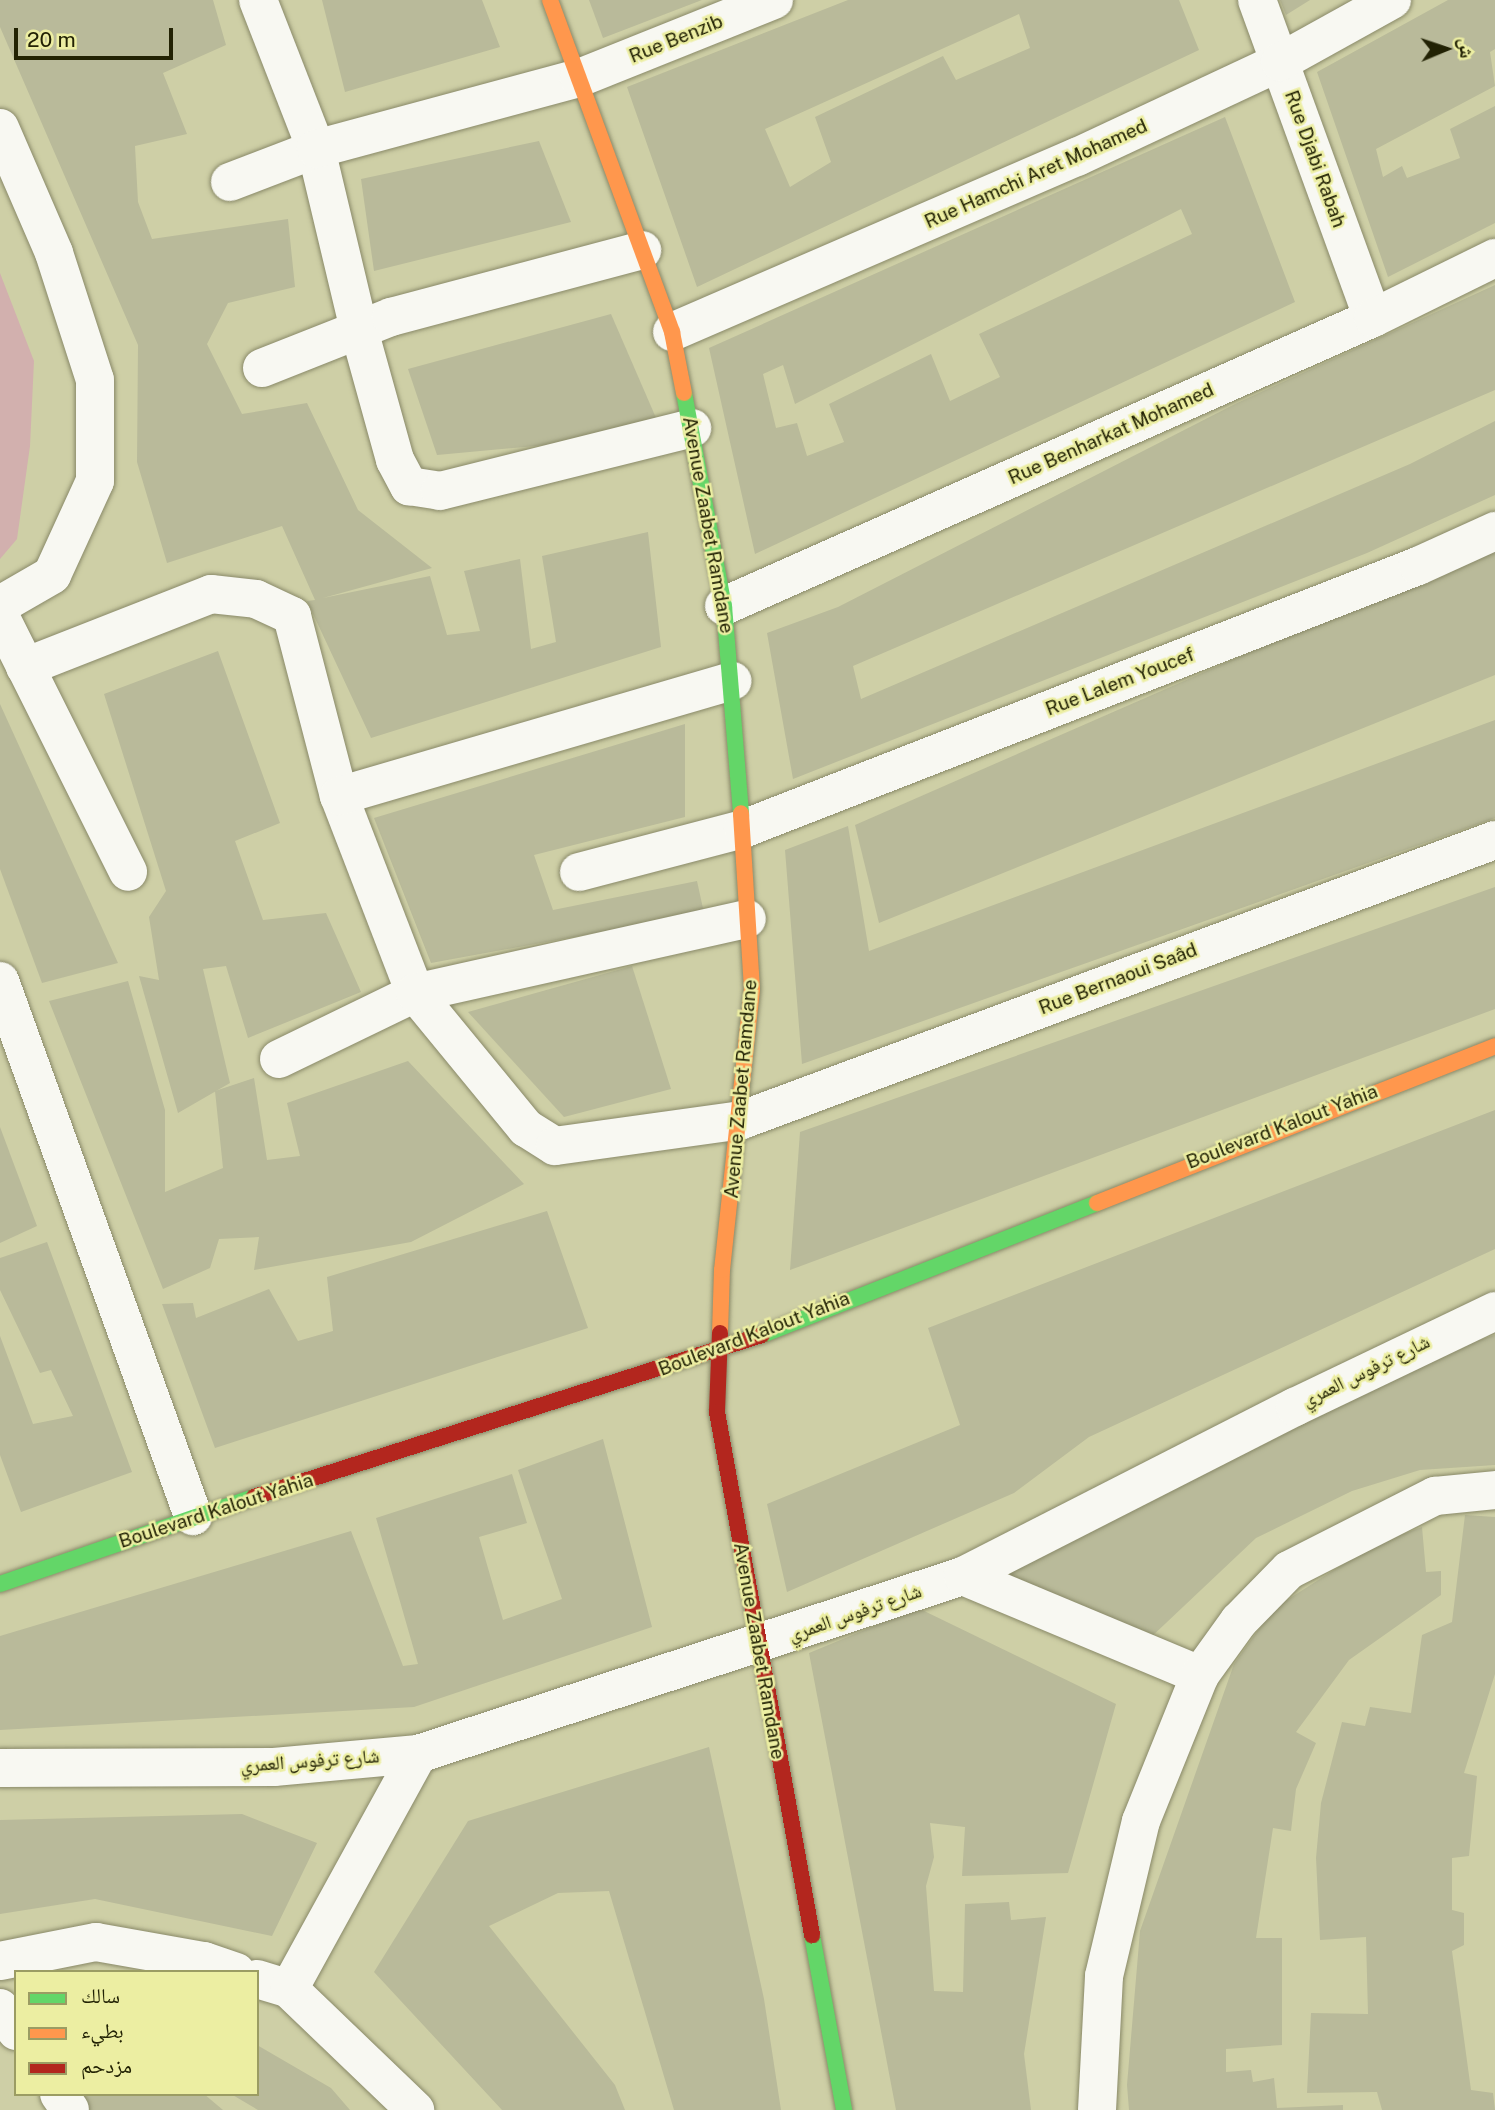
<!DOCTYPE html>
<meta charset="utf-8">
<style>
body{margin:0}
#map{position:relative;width:1495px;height:2110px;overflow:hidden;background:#cecfa6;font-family:"Public Sans","Noto Naskh Arabic",sans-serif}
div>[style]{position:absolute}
.green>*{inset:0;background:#d2b0ae}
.building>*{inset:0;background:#b9ba9a}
.roads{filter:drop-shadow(0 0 2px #898968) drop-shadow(0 0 2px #898968)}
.street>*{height:38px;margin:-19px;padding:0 19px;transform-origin:19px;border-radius:19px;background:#f8f8f2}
.fast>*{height:16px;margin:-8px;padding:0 8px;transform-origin:8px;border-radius:8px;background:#63d668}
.slow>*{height:16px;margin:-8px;padding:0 8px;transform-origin:8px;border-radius:8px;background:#ff974d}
.jam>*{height:16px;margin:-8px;padding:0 8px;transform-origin:8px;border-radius:8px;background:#b3261e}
span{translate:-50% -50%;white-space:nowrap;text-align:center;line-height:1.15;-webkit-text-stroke:5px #eceea2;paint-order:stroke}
.street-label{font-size:19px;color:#222204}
.legend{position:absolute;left:14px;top:1970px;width:245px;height:126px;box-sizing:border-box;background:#eceea2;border:2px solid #9b9c63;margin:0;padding:9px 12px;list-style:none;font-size:21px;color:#222204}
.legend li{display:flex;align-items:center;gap:14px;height:35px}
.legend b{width:35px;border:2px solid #9b9c63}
.north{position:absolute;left:1411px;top:14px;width:70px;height:70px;-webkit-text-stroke:5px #eceea2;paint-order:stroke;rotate:88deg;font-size:19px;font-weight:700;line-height:28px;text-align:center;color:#222204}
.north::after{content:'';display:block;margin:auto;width:24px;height:32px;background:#222204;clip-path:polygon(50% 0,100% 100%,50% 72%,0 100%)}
.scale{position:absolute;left:14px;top:28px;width:159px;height:32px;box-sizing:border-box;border:4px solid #222204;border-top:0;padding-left:9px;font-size:21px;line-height:24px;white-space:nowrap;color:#222204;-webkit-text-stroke:5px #eceea2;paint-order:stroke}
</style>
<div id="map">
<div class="green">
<i style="clip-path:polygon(0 273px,34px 361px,30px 446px,17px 539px,0 559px)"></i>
</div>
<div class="building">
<i style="clip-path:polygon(0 0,213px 0,226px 45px,163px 73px,187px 134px,135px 146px,138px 202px,152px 239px,288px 219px,295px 287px,228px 303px,207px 344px,242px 414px,307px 403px,358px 510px,432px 568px,323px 598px,430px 576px,447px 635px,480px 631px,464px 571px,520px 559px,531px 649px,556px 642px,542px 556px,648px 532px,661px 647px,371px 738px,307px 601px,315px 600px,282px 526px,167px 563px,137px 462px,138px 345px,0 27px)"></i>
<i style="clip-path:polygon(322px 0,482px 0,500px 47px,345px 92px)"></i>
<i style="clip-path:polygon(589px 0,702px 0,603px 38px)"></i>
<i style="clip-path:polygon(evenodd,848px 0,1179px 0,1199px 50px,697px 287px,627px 87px,848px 0,1019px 14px,1030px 48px,956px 80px,943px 56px,815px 117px,831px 162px,790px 187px,765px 129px,1019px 14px)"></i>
<i style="clip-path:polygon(1280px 0,1310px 0,1286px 15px)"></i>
<i style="clip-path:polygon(1448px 0,1495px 0,1495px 49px,1490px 52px,1495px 86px,1376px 149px,1383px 177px,1402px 166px,1407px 178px,1460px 158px,1450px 129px,1495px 106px,1495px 223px,1388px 277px,1317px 72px)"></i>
<i style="clip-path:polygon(evenodd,1225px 117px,1295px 302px,755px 554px,709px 348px,1225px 117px,1181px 209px,1192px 234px,979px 334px,1000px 377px,950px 401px,931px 354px,829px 404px,844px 442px,807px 456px,797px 423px,776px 428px,763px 374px,783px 365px,795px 404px,1181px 209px)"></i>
<i style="clip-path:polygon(539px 141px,571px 222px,374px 271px,361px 179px)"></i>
<i style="clip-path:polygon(1495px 285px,1495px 390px,853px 666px,861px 699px,1410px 464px,1495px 421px,1495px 495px,1367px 553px,793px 779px,767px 633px,838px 607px,1235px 404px)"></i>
<i style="clip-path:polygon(611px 314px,663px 434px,437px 455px,408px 369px)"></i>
<i style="clip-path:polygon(1495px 545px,1495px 675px,879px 923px,855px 825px)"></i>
<i style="clip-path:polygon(218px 651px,280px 823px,235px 841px,263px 920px,326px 913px,361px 992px,248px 1038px,226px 966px,203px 969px,230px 1083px,178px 1113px,139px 976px,159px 980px,149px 917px,166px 891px,104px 694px)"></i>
<i style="clip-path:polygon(0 704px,118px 963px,42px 983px,0 869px)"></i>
<i style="clip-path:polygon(1495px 720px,1495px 818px,802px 1064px,785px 850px,848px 826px,869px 951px)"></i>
<i style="clip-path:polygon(685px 724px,685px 817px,534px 855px,553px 910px,697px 881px,704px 913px,431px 963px,374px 818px)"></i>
<i style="clip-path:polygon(1495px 887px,1495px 1009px,790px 1270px,800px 1132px)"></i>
<i style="clip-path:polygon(632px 966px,671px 1089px,564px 1117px,468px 1012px)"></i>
<i style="clip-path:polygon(128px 981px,165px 1110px,165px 1192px,223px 1168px,215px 1091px,254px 1078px,267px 1160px,300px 1156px,287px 1103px,408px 1061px,524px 1184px,411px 1242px,254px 1270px,259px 1237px,219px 1239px,210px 1268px,163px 1289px,49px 1001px)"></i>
<i style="clip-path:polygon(1495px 1110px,1495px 1249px,1089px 1437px,1014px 1493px,787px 1592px,767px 1504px,960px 1425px,928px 1328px)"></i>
<i style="clip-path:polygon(0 1127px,37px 1226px,0 1243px)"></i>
<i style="clip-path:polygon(547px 1211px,588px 1328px,215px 1448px,162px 1304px,193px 1303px,196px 1318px,269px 1289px,298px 1341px,333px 1331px,327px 1277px)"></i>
<i style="clip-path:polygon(47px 1242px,132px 1472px,21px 1512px,0 1455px,0 1336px,33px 1424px,73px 1416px,51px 1370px,40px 1373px,0 1290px,0 1258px)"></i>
<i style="clip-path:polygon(1495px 1335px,1495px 1465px,1420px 1470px,1352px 1491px,1256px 1538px,1148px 1640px,993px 1580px,1444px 1351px)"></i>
<i style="clip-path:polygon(603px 1439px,652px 1627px,414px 1707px,0 1730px,0 1636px,351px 1531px,403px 1666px,418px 1664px,376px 1518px,512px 1474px,527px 1523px,479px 1537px,503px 1620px,562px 1599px,518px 1470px)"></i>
<i style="clip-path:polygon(1465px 1515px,1495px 1517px,1495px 1674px,1464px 1773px,1477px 1776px,1469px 1856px,1452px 1858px,1452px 1910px,1464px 1913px,1464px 1945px,1452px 1951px,1471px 2090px,1493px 2093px,1495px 2110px,1382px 2110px,1377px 2092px,1307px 2093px,1311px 2013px,1368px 2014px,1366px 1937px,1320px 1940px,1316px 1858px,1321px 1803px,1342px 1722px,1365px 1726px,1370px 1707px,1411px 1713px,1422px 1635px,1452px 1622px)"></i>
<i style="clip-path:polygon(1422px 1527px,1426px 1572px,1441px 1571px,1441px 1595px,1349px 1660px,1296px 1732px,1316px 1743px,1296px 1789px,1291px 1831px,1273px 1828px,1256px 1938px,1282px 1938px,1282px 2045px,1226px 2049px,1226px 2072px,1251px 2070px,1253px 2082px,1274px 2078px,1277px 2108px,1343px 2105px,1343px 2110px,1129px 2110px,1127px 2085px,1140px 1931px,1234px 1664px,1273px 1609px,1373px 1545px)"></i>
<i style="clip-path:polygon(918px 1608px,1116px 1704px,1068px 1873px,962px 1876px,965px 1827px,930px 1823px,934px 1857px,926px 1886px,934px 1991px,963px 1992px,965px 1904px,1009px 1902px,1011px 1920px,1046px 1917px,1024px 2054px,1031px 2110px,896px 2110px,809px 1653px)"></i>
<i style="clip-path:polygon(709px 1747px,764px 1999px,781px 2110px,674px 2110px,609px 1891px,558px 1893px,489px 1926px,615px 2085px,625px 2110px,502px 2110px,374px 1972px,468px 1821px)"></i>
<i style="clip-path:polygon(242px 1814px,317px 1843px,272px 1936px,95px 1899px,0 1914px,0 1820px)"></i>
<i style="clip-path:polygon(257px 2045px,331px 2088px,350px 2110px,258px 2110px,231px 2094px,257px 2094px)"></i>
<i style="clip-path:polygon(64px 2094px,204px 2094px,223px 2110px,72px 2110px)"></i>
</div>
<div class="roads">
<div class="street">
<i style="left:258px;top:0;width:160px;rotate:68.7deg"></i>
<i style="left:316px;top:149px;width:186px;rotate:76.6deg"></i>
<i style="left:359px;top:330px;width:135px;rotate:74.5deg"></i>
<i style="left:395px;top:460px;width:30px;rotate:62deg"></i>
<i style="left:409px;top:486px;width:31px;rotate:9deg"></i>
<i style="left:440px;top:491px;width:260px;rotate:-14deg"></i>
<i style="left:1257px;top:0;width:338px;rotate:70deg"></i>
<i style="left:0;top:128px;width:136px;rotate:66.6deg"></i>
<i style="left:54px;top:253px;width:133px;rotate:72.1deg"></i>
<i style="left:95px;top:380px;width:101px;rotate:90deg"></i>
<i style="left:95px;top:481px;width:103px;rotate:114.6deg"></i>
<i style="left:52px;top:575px;width:60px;rotate:150deg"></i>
<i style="left:230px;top:182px;width:92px;rotate:-21deg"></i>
<i style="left:316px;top:149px;width:272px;rotate:-15.1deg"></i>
<i style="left:579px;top:78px;width:210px;rotate:-21.8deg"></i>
<i style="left:672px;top:332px;width:441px;rotate:-23.4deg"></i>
<i style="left:1077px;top:157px;width:224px;rotate:-25.1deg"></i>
<i style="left:1280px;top:62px;width:128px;rotate:-29deg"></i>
<i style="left:262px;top:368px;width:139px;rotate:-21.6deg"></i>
<i style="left:391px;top:317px;width:260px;rotate:-14.9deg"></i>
<i style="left:724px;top:606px;width:710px;rotate:-23.93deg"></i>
<i style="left:1373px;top:318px;width:136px;rotate:-26.2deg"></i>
<i style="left:0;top:616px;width:286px;rotate:63.4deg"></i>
<i style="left:25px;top:667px;width:200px;rotate:-21.4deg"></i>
<i style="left:211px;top:594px;width:45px;rotate:6.3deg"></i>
<i style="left:256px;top:599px;width:40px;rotate:25deg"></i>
<i style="left:292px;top:616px;width:186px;rotate:75.4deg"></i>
<i style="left:339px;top:796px;width:211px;rotate:68.9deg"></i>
<i style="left:415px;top:993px;width:175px;rotate:50.6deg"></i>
<i style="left:526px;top:1128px;width:34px;rotate:32deg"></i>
<i style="left:555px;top:1146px;width:189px;rotate:-7.9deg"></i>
<i style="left:742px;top:1120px;width:803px;rotate:-20.4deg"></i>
<i style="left:339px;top:796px;width:410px;rotate:-16.3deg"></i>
<i style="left:579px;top:872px;width:170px;rotate:-14.7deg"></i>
<i style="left:743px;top:829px;width:724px;rotate:-21.29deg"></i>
<i style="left:1418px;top:566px;width:85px;rotate:-24.4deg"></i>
<i style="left:0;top:981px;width:569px;rotate:70.16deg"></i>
<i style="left:279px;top:1059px;width:151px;rotate:-25.9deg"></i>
<i style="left:415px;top:993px;width:340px;rotate:-12.6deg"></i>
<i style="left:963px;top:1576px;width:257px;rotate:22.7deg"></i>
<i style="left:0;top:1768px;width:274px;rotate:-0.2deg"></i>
<i style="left:274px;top:1767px;width:145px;rotate:-5.2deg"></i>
<i style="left:418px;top:1754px;width:573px;rotate:-18.09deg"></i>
<i style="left:963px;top:1576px;width:373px;rotate:-27deg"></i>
<i style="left:1295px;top:1407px;width:222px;rotate:-25.6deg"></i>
<i style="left:0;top:1961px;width:98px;rotate:-11.2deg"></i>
<i style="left:96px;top:1942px;width:110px;rotate:10deg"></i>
<i style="left:204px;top:1961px;width:34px;rotate:19deg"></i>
<i style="left:257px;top:1979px;width:34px;rotate:17deg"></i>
<i style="left:289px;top:1989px;width:175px;rotate:43.8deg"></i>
<i style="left:289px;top:1989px;width:268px;rotate:-61.2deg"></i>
<i style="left:0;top:2008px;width:28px;rotate:55deg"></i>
<i style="left:59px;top:2094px;width:19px;rotate:55deg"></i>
<i style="left:1097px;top:2110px;width:134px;rotate:-87deg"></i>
<i style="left:1104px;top:1976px;width:159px;rotate:-76.6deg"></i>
<i style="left:1141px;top:1821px;width:157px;rotate:-68deg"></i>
<i style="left:1200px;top:1675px;width:67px;rotate:-54.2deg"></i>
<i style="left:1239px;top:1621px;width:71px;rotate:-45.6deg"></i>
<i style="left:1289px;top:1570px;width:164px;rotate:-26.9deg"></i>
<i style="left:1435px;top:1496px;width:60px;rotate:-5.7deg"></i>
</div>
<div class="fast">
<i style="left:684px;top:393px;width:217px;rotate:79.4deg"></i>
<i style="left:724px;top:606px;width:208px;rotate:85.3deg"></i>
<i style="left:762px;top:1335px;width:360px;rotate:-21.5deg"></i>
<i style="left:0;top:1584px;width:268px;rotate:-18.9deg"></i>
<i style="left:812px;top:1935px;width:178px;rotate:79.6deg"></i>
</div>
<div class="slow">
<i style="left:550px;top:0;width:354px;rotate:69.8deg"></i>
<i style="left:672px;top:332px;width:62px;rotate:78.9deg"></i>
<i style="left:1097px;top:1203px;width:428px;rotate:-21.5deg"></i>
<i style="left:720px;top:1333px;width:63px;rotate:-88.2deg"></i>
<i style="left:722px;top:1270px;width:283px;rotate:-83.9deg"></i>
<i style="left:752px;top:989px;width:176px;rotate:-93.6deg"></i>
</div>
<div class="jam">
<i style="left:720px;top:1333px;width:79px;rotate:92.2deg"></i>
<i style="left:717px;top:1412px;width:532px;rotate:79.7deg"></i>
<i style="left:254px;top:1497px;width:533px;rotate:-17.69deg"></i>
</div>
</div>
<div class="street-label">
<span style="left:676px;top:39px;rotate:-22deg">Rue Benzib</span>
<span style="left:1315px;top:159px;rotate:70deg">Rue Djabi Rabah</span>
<span style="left:1036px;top:174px;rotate:-24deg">Rue Hamchi Aret Mohamed</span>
<span style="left:1111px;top:434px;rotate:-24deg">Rue Benharkat Mohamed</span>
<span style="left:708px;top:525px;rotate:80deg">Avenue Zaabet Ramdane</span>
<span style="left:1120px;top:682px;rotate:-21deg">Rue Lalem Youcef</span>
<span style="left:1118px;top:979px;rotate:-21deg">Rue Bernaoui Saâd</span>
<span style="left:741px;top:1089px;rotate:-85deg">Avenue Zaabet Ramdane</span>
<span style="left:1282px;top:1127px;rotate:-21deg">Boulevard Kalout Yahia</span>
<span style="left:754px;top:1334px;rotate:-21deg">Boulevard Kalout Yahia</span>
<span style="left:1366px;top:1371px;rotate:-26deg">شارع ترفوس العمري</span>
<span style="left:216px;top:1511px;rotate:-18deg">Boulevard Kalout Yahia</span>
<span style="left:855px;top:1613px;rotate:-19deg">شارع ترفوس العمري</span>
<span style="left:759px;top:1651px;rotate:80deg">Avenue Zaabet Ramdane</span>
<span style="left:310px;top:1761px;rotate:-4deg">شارع ترفوس العمري</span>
</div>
<ul class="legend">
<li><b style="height:9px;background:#63d668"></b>سالك</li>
<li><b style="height:9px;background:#ff974d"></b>بطيء</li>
<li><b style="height:9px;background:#b3261e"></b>مزدحم</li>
</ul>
<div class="north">ش</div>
<div class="scale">20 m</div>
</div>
